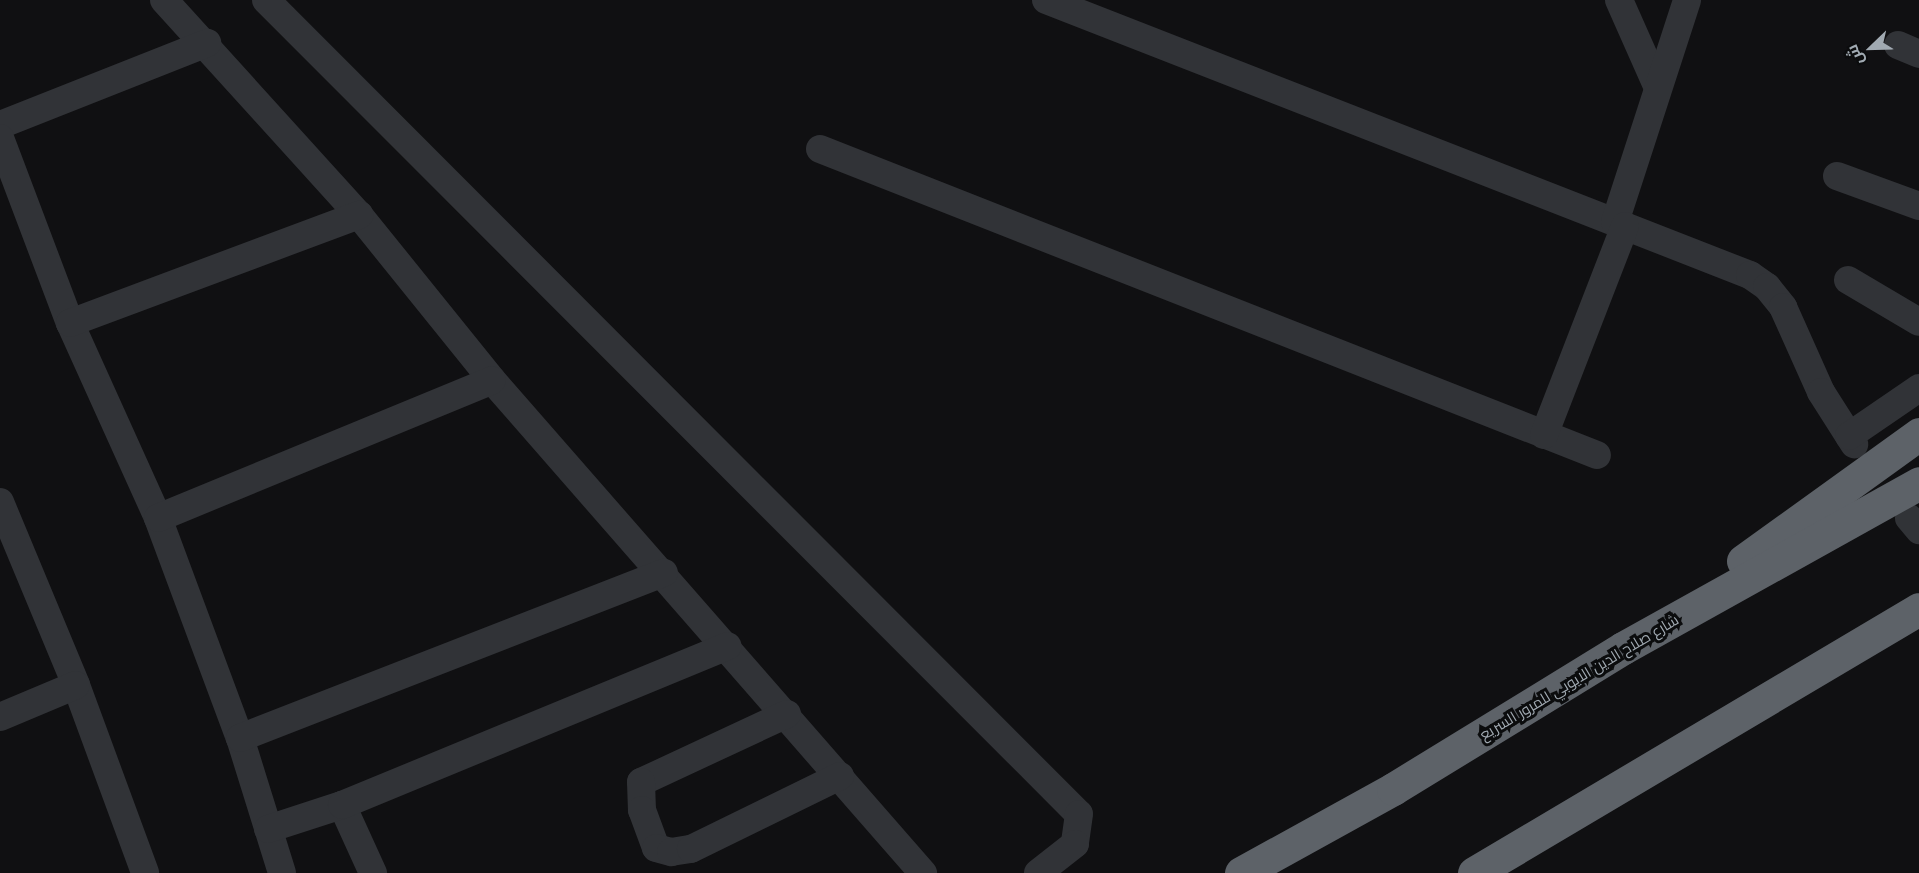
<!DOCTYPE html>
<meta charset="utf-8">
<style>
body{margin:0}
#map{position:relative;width:1919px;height:873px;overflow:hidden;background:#101012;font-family:Lato,Cairo,sans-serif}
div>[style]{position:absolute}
.street>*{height:28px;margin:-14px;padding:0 14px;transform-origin:14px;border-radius:14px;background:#313337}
.highway>*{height:33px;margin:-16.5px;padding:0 16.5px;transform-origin:16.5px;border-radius:16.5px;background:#5d6268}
span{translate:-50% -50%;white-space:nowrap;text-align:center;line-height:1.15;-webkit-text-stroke:6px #0b0c0d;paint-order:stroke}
.street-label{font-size:15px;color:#a1aab2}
.north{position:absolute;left:1841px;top:18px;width:60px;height:60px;-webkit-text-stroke:4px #0b0c0d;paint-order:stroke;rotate:247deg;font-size:16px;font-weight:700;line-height:24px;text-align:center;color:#a1aab2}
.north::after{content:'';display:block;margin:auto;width:21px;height:27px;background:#a1aab2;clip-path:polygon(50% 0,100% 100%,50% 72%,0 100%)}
</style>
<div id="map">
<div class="street">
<i style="left:164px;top:0;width:290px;rotate:47.8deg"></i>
<i style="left:359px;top:215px;width:212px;rotate:51.1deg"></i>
<i style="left:492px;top:380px;width:655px;rotate:48.84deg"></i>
<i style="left:266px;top:0;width:1150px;rotate:45.04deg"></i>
<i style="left:1079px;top:814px;width:30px;rotate:98deg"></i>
<i style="left:1075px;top:844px;width:47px;rotate:141.9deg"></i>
<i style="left:1046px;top:0;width:756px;rotate:21.34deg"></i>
<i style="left:1750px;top:275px;width:21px;rotate:35deg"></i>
<i style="left:1767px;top:287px;width:26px;rotate:51deg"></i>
<i style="left:1783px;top:307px;width:93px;rotate:65.9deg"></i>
<i style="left:1821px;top:392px;width:62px;rotate:57.6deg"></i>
<i style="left:1619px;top:0;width:96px;rotate:66.1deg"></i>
<i style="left:1898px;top:45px;width:23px;rotate:23deg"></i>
<i style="left:0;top:125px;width:223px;rotate:-21.6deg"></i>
<i style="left:0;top:138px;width:198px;rotate:69.3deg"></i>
<i style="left:70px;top:323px;width:214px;rotate:65.7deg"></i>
<i style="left:158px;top:518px;width:235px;rotate:69.6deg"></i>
<i style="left:240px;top:738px;width:141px;rotate:72.7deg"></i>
<i style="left:820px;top:149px;width:835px;rotate:21.5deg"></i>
<i style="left:1837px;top:176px;width:87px;rotate:20.1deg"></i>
<i style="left:1615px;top:222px;width:233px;rotate:-72deg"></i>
<i style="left:1848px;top:280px;width:82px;rotate:30.6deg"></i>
<i style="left:70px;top:323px;width:309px;rotate:-20.5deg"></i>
<i style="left:1544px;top:435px;width:224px;rotate:-68.8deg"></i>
<i style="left:1849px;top:436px;width:85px;rotate:-34.4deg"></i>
<i style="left:0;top:502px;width:198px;rotate:67.4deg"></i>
<i style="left:76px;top:685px;width:200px;rotate:69.8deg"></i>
<i style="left:158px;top:518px;width:361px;rotate:-22.4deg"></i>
<i style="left:1909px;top:518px;width:16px;rotate:50deg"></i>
<i style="left:787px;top:714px;width:161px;rotate:155deg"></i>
<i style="left:641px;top:782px;width:28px;rotate:88deg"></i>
<i style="left:642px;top:810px;width:40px;rotate:69.8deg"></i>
<i style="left:656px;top:848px;width:16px;rotate:15deg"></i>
<i style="left:671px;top:852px;width:20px;rotate:-9deg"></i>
<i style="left:691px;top:849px;width:166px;rotate:-26.1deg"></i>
<i style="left:0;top:717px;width:82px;rotate:-22.8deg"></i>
<i style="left:240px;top:738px;width:455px;rotate:-21.3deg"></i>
<i style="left:342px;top:805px;width:75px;rotate:65.5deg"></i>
<i style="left:268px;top:829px;width:78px;rotate:-18deg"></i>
<i style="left:342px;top:805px;width:417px;rotate:-22.4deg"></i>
</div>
<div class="highway">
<i style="left:1743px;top:561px;width:217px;rotate:-35.8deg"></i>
<i style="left:1241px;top:873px;width:174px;rotate:-28.9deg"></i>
<i style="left:1393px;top:789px;width:270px;rotate:-31.5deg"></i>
<i style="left:1623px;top:648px;width:339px;rotate:-29.1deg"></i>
<i style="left:1474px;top:873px;width:517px;rotate:-30.68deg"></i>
</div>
<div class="street-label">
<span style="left:1579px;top:677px;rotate:-31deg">شارع صلاح الدين الايوبي للمرور السريع</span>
</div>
<div class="north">ش</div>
</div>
